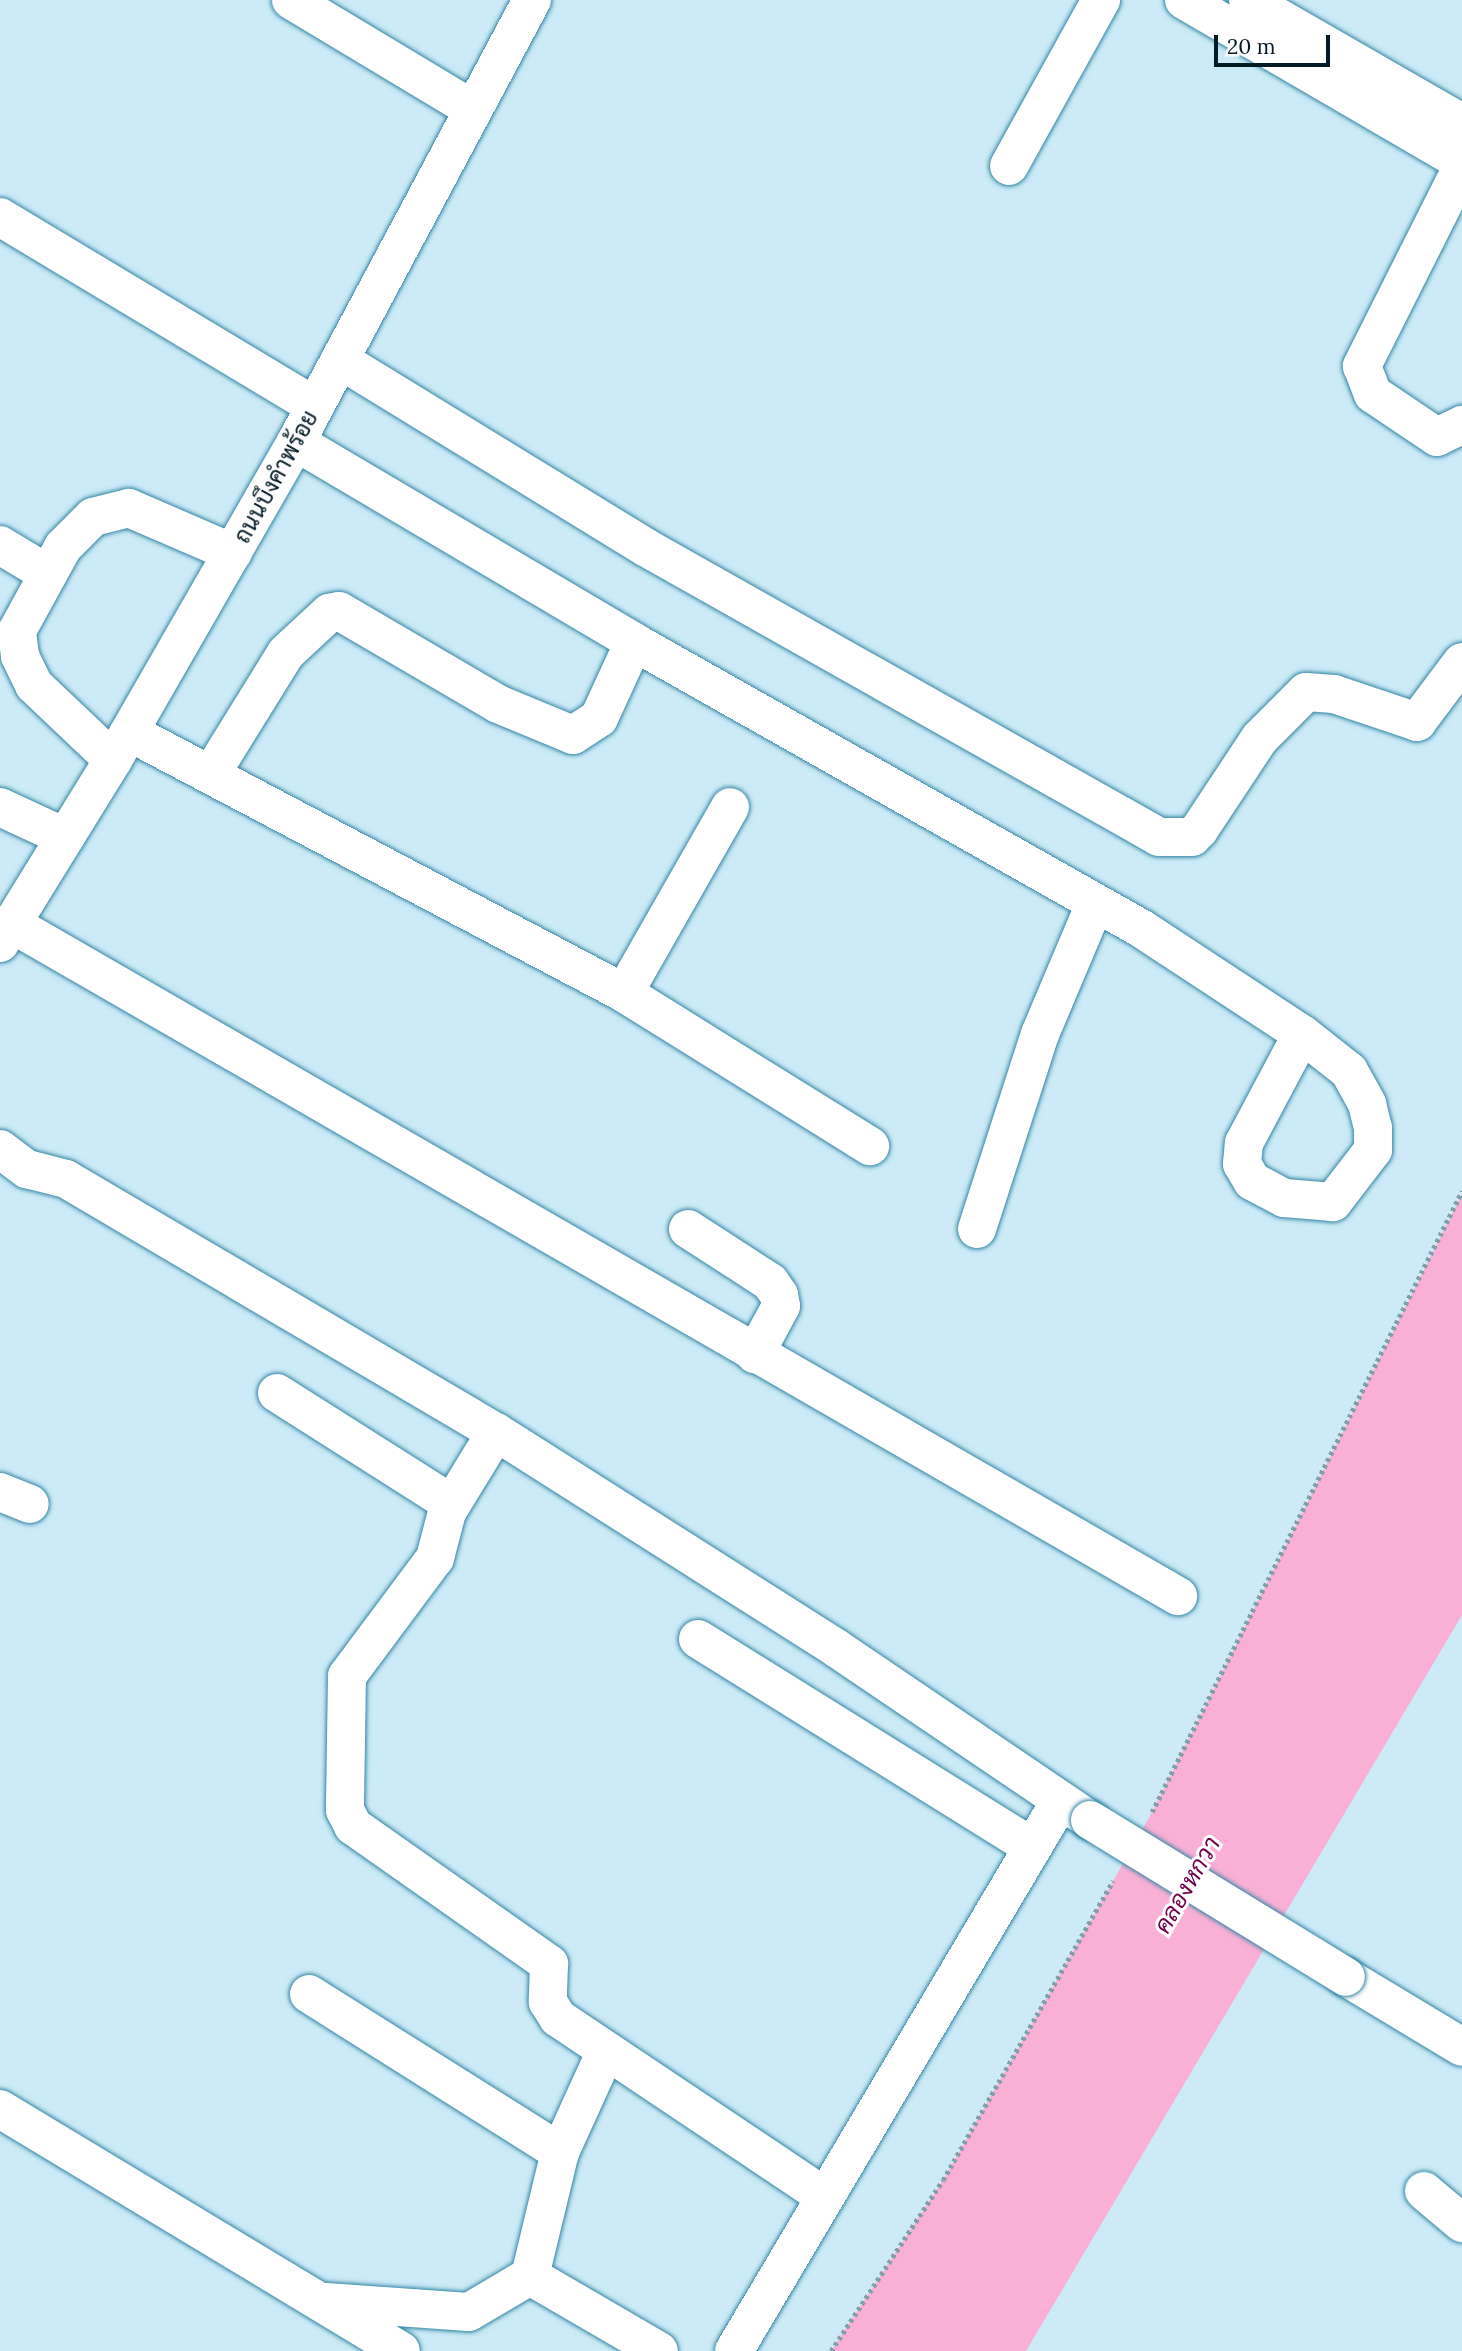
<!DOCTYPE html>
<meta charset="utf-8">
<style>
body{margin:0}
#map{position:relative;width:1462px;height:2351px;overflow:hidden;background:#cceaf7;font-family:Lora,Sarabun,serif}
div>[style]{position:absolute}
.water>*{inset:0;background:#f9afd6}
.path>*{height:4.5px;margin-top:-2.25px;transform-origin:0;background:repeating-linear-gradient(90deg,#829eaa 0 3.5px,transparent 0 7px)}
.roads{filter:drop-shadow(0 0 2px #3486a5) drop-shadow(0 0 2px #3486a5)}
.minor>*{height:38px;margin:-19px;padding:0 19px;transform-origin:19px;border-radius:19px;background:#fff}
.bridges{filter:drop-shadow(0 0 2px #3486a5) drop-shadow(0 0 2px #3486a5)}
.minor-bridge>*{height:38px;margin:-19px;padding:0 19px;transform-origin:19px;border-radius:19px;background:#fff}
span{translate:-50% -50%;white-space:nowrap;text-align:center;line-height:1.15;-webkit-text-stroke:6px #fff;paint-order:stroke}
.street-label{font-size:23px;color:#031b25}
.water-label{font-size:24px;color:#70004d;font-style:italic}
.scale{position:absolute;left:1214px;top:35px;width:116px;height:32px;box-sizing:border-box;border:4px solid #031b25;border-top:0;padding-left:9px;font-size:21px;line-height:24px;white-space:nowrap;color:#031b25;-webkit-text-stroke:5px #fff;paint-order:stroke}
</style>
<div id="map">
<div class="water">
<i style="clip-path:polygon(1462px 1194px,1462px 1615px,1026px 2351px,831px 2351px,943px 2180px,1150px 1816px)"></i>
</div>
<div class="path">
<i style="left:1152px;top:1812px;width:694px;rotate:-63.47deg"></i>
<i style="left:831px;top:2351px;width:204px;rotate:-56.8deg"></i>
<i style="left:943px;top:2180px;width:344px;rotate:-60.4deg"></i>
</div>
<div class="roads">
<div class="minor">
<i style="left:291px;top:0;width:210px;rotate:31deg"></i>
<i style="left:1184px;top:0;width:322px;rotate:30.2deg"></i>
<i style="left:1248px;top:0;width:247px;rotate:29.9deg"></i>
<i style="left:1009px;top:166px;width:190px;rotate:-61deg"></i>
<i style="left:1462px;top:167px;width:223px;rotate:116.7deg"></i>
<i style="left:1362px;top:366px;width:30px;rotate:69deg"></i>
<i style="left:1373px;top:394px;width:77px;rotate:33.9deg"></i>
<i style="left:1437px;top:437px;width:28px;rotate:-26deg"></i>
<i style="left:0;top:217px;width:367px;rotate:31deg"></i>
<i style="left:340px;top:360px;width:358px;rotate:31.5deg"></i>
<i style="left:645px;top:547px;width:590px;rotate:29.43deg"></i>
<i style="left:1159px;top:837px;width:33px"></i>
<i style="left:1192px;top:837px;width:10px;rotate:-45deg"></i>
<i style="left:1199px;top:830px;width:110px;rotate:-56.5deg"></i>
<i style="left:1260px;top:738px;width:65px;rotate:-45deg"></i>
<i style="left:1306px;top:692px;width:28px;rotate:4deg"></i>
<i style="left:1334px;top:694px;width:88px;rotate:18.6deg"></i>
<i style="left:1417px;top:722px;width:75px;rotate:-53.1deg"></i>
<i style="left:296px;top:442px;width:393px;rotate:30.6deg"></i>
<i style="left:634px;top:642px;width:583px;rotate:29.46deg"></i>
<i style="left:1142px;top:929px;width:191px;rotate:33.3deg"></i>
<i style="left:1302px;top:1034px;width:60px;rotate:38.2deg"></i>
<i style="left:1349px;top:1071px;width:38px;rotate:61deg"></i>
<i style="left:1367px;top:1104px;width:25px;rotate:76deg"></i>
<i style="left:1373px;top:1128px;width:22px;rotate:90deg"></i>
<i style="left:1373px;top:1150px;width:66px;rotate:127.6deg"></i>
<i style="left:1333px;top:1202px;width:49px;rotate:-175.3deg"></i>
<i style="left:1284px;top:1198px;width:36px;rotate:-152deg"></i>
<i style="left:1252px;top:1181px;width:20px;rotate:-120deg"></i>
<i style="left:1242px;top:1164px;width:21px;rotate:-85deg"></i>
<i style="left:1244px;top:1143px;width:123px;rotate:-62deg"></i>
<i style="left:0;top:545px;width:56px;rotate:31.1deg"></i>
<i style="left:129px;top:732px;width:560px;rotate:27.8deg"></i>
<i style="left:624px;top:993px;width:290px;rotate:31.9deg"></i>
<i style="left:113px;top:760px;width:109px;rotate:-136.5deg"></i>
<i style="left:34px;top:685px;width:32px;rotate:-116deg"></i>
<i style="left:20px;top:656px;width:25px;rotate:-97deg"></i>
<i style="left:17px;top:631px;width:96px;rotate:-61.3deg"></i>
<i style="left:63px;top:547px;width:42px;rotate:-45deg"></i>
<i style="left:93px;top:517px;width:37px;rotate:-14deg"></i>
<i style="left:129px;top:508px;width:113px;rotate:23.4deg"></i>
<i style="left:211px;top:774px;width:142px;rotate:-58.2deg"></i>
<i style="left:286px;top:653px;width:59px;rotate:-42.9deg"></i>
<i style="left:329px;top:613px;width:10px;rotate:-11deg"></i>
<i style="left:339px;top:611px;width:184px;rotate:30.3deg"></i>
<i style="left:498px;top:704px;width:81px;rotate:22.5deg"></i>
<i style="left:573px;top:735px;width:31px;rotate:-33deg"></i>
<i style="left:599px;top:718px;width:84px;rotate:-65.3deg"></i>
<i style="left:0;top:807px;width:72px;rotate:24.8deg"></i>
<i style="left:12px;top:924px;width:1346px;rotate:29.96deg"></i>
<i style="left:0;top:943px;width:215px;rotate:-58.3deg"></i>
<i style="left:113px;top:760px;width:367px;rotate:-60.1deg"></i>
<i style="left:296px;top:442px;width:501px;rotate:-61.9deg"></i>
<i style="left:624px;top:993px;width:214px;rotate:-60.3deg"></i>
<i style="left:0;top:1149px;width:34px;rotate:37deg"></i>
<i style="left:27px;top:1169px;width:40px;rotate:14.4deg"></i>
<i style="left:66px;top:1179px;width:499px;rotate:30.5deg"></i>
<i style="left:496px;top:1432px;width:403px;rotate:32.4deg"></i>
<i style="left:836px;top:1648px;width:307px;rotate:34.1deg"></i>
<i style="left:688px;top:1229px;width:98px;rotate:32.9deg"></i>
<i style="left:770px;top:1282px;width:16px;rotate:55deg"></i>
<i style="left:779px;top:1295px;width:11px;rotate:80deg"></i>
<i style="left:781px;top:1306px;width:55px;rotate:118.4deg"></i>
<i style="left:977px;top:1229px;width:205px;rotate:-72.1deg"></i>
<i style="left:1040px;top:1034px;width:141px;rotate:-67.1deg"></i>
<i style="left:277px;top:1393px;width:207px;rotate:32.4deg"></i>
<i style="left:496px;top:1432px;width:94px;rotate:121.5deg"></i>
<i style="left:447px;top:1512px;width:48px;rotate:104.6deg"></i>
<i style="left:435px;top:1558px;width:147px;rotate:126.7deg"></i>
<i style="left:347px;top:1676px;width:134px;rotate:90.9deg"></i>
<i style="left:345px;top:1810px;width:18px;rotate:63deg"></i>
<i style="left:353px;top:1826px;width:240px;rotate:35.1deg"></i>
<i style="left:549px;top:1964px;width:38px;rotate:92deg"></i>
<i style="left:548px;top:2002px;width:19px;rotate:58deg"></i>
<i style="left:558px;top:2018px;width:320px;rotate:33.8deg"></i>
<i style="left:0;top:1492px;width:32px;rotate:22deg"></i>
<i style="left:698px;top:1639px;width:392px;rotate:31.9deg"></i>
<i style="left:1346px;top:1977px;width:135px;rotate:31.1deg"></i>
<i style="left:309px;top:1994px;width:297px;rotate:32.2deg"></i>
<i style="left:0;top:2109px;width:468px;rotate:31.1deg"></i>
<i style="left:1424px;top:2191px;width:50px;rotate:40.1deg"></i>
<i style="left:530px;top:2276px;width:149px;rotate:30.2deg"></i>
<i style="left:326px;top:2302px;width:143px;rotate:4deg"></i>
<i style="left:469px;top:2312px;width:71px;rotate:-30.5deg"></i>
<i style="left:530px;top:2276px;width:128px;rotate:-76.4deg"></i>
<i style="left:560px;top:2152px;width:111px;rotate:-65.5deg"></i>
<i style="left:734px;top:2351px;width:637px;rotate:-59.33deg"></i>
</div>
</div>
<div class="bridges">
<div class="minor-bridge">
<i style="left:1090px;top:1820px;width:300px;rotate:31.5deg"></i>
</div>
</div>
<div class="street-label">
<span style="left:276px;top:477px;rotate:-61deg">ถนนบึงคำพร้อย</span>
</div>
<div class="water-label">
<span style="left:1187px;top:1885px;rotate:-60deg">คลองหกวา</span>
</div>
<div class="scale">20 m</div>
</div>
